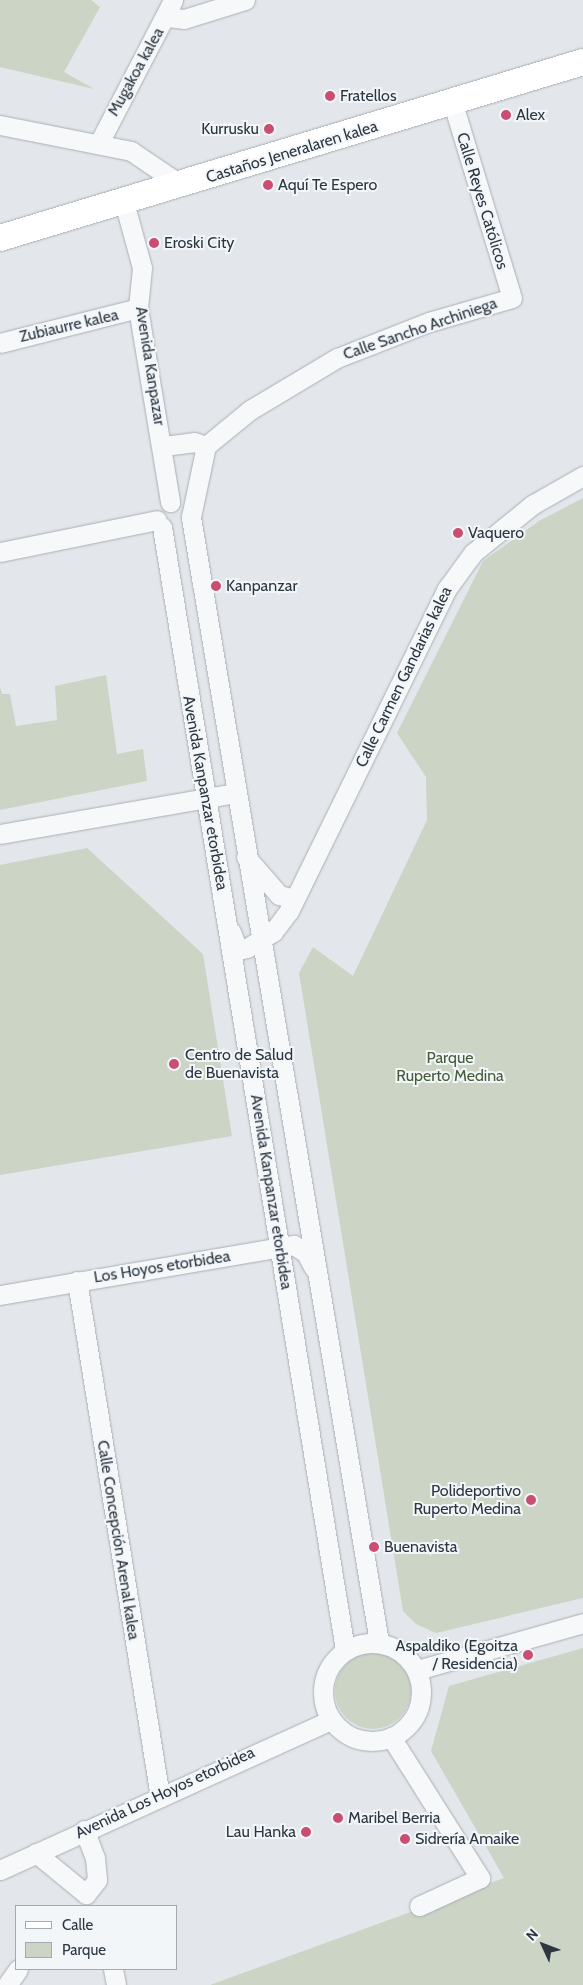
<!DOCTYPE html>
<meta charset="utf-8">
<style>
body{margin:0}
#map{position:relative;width:583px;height:1985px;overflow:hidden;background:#e3e7eb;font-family:Cabin,sans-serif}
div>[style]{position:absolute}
.green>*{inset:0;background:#cbd4c5}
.round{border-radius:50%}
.roads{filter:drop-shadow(0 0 1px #a8afb5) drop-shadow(0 0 1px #a8afb5)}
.street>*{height:19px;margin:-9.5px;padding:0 9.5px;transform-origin:9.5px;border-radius:9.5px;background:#f6f8f9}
.street>.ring{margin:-9.5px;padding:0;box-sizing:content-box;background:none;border:19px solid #f6f8f9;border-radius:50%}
.secondary>*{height:26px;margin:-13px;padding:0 13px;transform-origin:13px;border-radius:13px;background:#fff}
.dots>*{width:14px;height:14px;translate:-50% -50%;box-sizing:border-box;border:2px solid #f3f6f8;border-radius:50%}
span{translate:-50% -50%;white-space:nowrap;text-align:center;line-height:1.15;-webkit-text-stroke:4px #f3f6f8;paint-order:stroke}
.street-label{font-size:16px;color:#2c3743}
.poi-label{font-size:16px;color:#2c3743}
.left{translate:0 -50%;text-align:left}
.right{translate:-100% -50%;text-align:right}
.park-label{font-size:16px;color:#455e39}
.legend{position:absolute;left:15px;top:1905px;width:162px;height:65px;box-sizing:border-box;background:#f3f6f8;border:1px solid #a3aab0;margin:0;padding:6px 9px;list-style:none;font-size:15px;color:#2c3743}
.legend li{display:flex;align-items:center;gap:10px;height:25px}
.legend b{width:25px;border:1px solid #a3aab0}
.north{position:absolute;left:518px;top:1920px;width:50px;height:50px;-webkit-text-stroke:4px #f3f6f8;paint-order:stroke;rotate:313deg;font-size:14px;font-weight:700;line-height:20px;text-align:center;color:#2c3743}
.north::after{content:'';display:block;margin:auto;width:18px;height:22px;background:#2c3743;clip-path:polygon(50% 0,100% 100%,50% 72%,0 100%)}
</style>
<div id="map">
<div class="green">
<i style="clip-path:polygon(0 0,91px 0,100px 7px,64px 72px,94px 89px,0 67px)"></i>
<i style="clip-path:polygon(583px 498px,583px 1598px,436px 1633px,416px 1624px,403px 1611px,299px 973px,313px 947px,353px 976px,427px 820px,426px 777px,397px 733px,483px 561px,539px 521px)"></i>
<i style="clip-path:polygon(106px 675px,117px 754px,143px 749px,147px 781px,0 810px,0 687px,2px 694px,10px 694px,16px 726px,57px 720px,55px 686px)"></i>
<i style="clip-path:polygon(87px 848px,203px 954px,232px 1136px,0 1175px,0 865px)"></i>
<i style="clip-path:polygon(583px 1648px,583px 1985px,210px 1985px,504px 1878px,431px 1751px,449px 1686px)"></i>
<i class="round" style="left:335px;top:1653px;width:76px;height:76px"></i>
</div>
<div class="roads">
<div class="street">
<i style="left:166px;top:17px;width:18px;rotate:6deg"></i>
<i style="left:184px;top:19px;width:64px;rotate:-17.3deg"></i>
<i style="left:0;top:125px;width:134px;rotate:11.2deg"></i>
<i style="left:131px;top:151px;width:60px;rotate:34.2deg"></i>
<i style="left:99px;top:143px;width:161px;rotate:-62.6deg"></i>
<i style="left:124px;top:202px;width:68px;rotate:74.7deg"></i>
<i style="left:142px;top:268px;width:40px;rotate:95.7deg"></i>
<i style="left:138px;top:308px;width:197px;rotate:80.6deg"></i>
<i style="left:0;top:343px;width:142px;rotate:-14.2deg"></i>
<i style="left:163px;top:446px;width:31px;rotate:-7deg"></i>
<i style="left:194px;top:442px;width:13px;rotate:18deg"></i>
<i style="left:162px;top:527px;width:1138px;rotate:80.74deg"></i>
<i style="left:0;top:552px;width:160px;rotate:-11.5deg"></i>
<i style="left:0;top:834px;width:239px;rotate:-9.9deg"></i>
<i style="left:246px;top:857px;width:50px;rotate:49deg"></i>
<i style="left:279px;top:895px;width:16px;rotate:14deg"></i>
<i style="left:231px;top:932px;width:19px;rotate:69deg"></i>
<i style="left:238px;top:950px;width:9px;rotate:-13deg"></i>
<i style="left:247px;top:948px;width:31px;rotate:-32deg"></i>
<i style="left:273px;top:932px;width:26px;rotate:-53deg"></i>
<i style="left:289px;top:911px;width:357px;rotate:-63.9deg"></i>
<i style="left:446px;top:590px;width:46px;rotate:-53.9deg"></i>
<i style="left:473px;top:553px;width:76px;rotate:-39.1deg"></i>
<i style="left:532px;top:505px;width:59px;rotate:-29.6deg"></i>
<i style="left:77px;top:1281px;width:523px;rotate:80.86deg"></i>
<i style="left:0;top:1295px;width:298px;rotate:-9.7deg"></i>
<i style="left:294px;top:1245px;width:14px;rotate:34deg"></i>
<i style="left:306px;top:1253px;width:16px;rotate:63deg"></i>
<i style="left:379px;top:1642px;width:1141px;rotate:-99.49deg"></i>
<i style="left:191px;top:517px;width:73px;rotate:-78.1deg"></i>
<i style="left:206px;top:446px;width:57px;rotate:-39.3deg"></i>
<i style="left:250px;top:410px;width:101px;rotate:-30.9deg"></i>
<i style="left:337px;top:358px;width:99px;rotate:-21.4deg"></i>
<i style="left:429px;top:322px;width:86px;rotate:-16.1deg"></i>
<i style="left:512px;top:298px;width:203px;rotate:-106.9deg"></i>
<i class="ring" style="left:323px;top:1643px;width:79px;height:79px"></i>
<i style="left:417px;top:1670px;width:173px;rotate:-15.8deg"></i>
<i style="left:391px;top:1737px;width:167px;rotate:57.7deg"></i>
<i style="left:480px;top:1878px;width:67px;rotate:155.3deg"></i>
<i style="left:36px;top:1853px;width:65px;rotate:39.4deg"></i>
<i style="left:86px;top:1894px;width:18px;rotate:-52deg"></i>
<i style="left:97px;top:1880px;width:22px;rotate:-95deg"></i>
<i style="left:95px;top:1858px;width:30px;rotate:-111deg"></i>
<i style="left:0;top:1870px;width:363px;rotate:-24.4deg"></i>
<i style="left:113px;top:1969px;width:16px;rotate:79deg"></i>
<i style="left:7px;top:1985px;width:19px;rotate:-55deg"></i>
</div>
<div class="secondary">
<i style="left:0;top:238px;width:609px;rotate:-16.8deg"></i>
</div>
</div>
<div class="dots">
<i style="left:330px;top:96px;background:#ca4e72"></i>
<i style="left:506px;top:115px;background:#ca4e72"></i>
<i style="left:269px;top:129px;background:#ca4e72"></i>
<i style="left:268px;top:185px;background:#ca4e72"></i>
<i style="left:154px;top:243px;background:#ca4e72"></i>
<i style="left:458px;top:533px;background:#ca4e72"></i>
<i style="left:216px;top:586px;background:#ca4e72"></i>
<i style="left:174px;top:1064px;background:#ca4e72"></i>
<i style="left:531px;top:1500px;background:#ca4e72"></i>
<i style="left:374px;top:1547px;background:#ca4e72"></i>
<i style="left:528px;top:1655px;background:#ca4e72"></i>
<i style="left:338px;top:1818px;background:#ca4e72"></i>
<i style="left:306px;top:1832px;background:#ca4e72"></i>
<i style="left:405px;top:1839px;background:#ca4e72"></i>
</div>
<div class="street-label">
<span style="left:136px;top:72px;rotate:-61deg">Mugakoa kalea</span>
<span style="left:292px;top:152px;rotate:-17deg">Castaños Jeneralaren kalea</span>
<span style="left:482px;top:201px;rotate:73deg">Calle Reyes Católicos</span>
<span style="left:69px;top:326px;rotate:-13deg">Zubiaurre kalea</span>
<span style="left:420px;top:329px;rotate:-19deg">Calle Sancho Archiniega</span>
<span style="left:150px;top:366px;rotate:81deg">Avenida Kanpazar</span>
<span style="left:404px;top:677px;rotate:-64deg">Calle Carmen Gandarias kalea</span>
<span style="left:205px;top:793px;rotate:80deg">Avenida Kanpanzar etorbidea</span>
<span style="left:271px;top:1192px;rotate:81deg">Avenida Kanpanzar etorbidea</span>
<span style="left:162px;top:1267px;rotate:-9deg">Los Hoyos etorbidea</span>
<span style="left:118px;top:1540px;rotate:81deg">Calle Concepción Arenal kalea</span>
<span style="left:165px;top:1793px;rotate:-25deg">Avenida Los Hoyos etorbidea</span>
</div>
<div class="poi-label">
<span class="left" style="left:340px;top:96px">Fratellos</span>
<span class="left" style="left:516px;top:115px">Alex</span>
<span class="right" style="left:259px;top:129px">Kurrusku</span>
<span class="left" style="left:278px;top:185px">Aquí Te Espero</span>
<span class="left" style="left:164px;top:243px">Eroski City</span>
<span class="left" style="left:468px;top:533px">Vaquero</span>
<span class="left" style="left:226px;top:586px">Kanpanzar</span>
<span class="left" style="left:185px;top:1064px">Centro de Salud<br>de Buenavista</span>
<span class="right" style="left:521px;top:1500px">Polideportivo<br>Ruperto Medina</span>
<span class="left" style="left:384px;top:1547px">Buenavista</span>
<span class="right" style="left:518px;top:1655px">Aspaldiko (Egoitza<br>/ Residencia)</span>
<span class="left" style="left:348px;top:1818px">Maribel Berria</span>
<span class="right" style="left:296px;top:1832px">Lau Hanka</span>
<span class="left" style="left:415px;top:1839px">Sidrería Amaike</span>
</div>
<div class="park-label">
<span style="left:450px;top:1067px">Parque<br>Ruperto Medina</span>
</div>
<ul class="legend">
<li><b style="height:6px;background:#fff"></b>Calle</li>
<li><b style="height:14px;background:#cbd4c5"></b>Parque</li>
</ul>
<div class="north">N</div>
</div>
